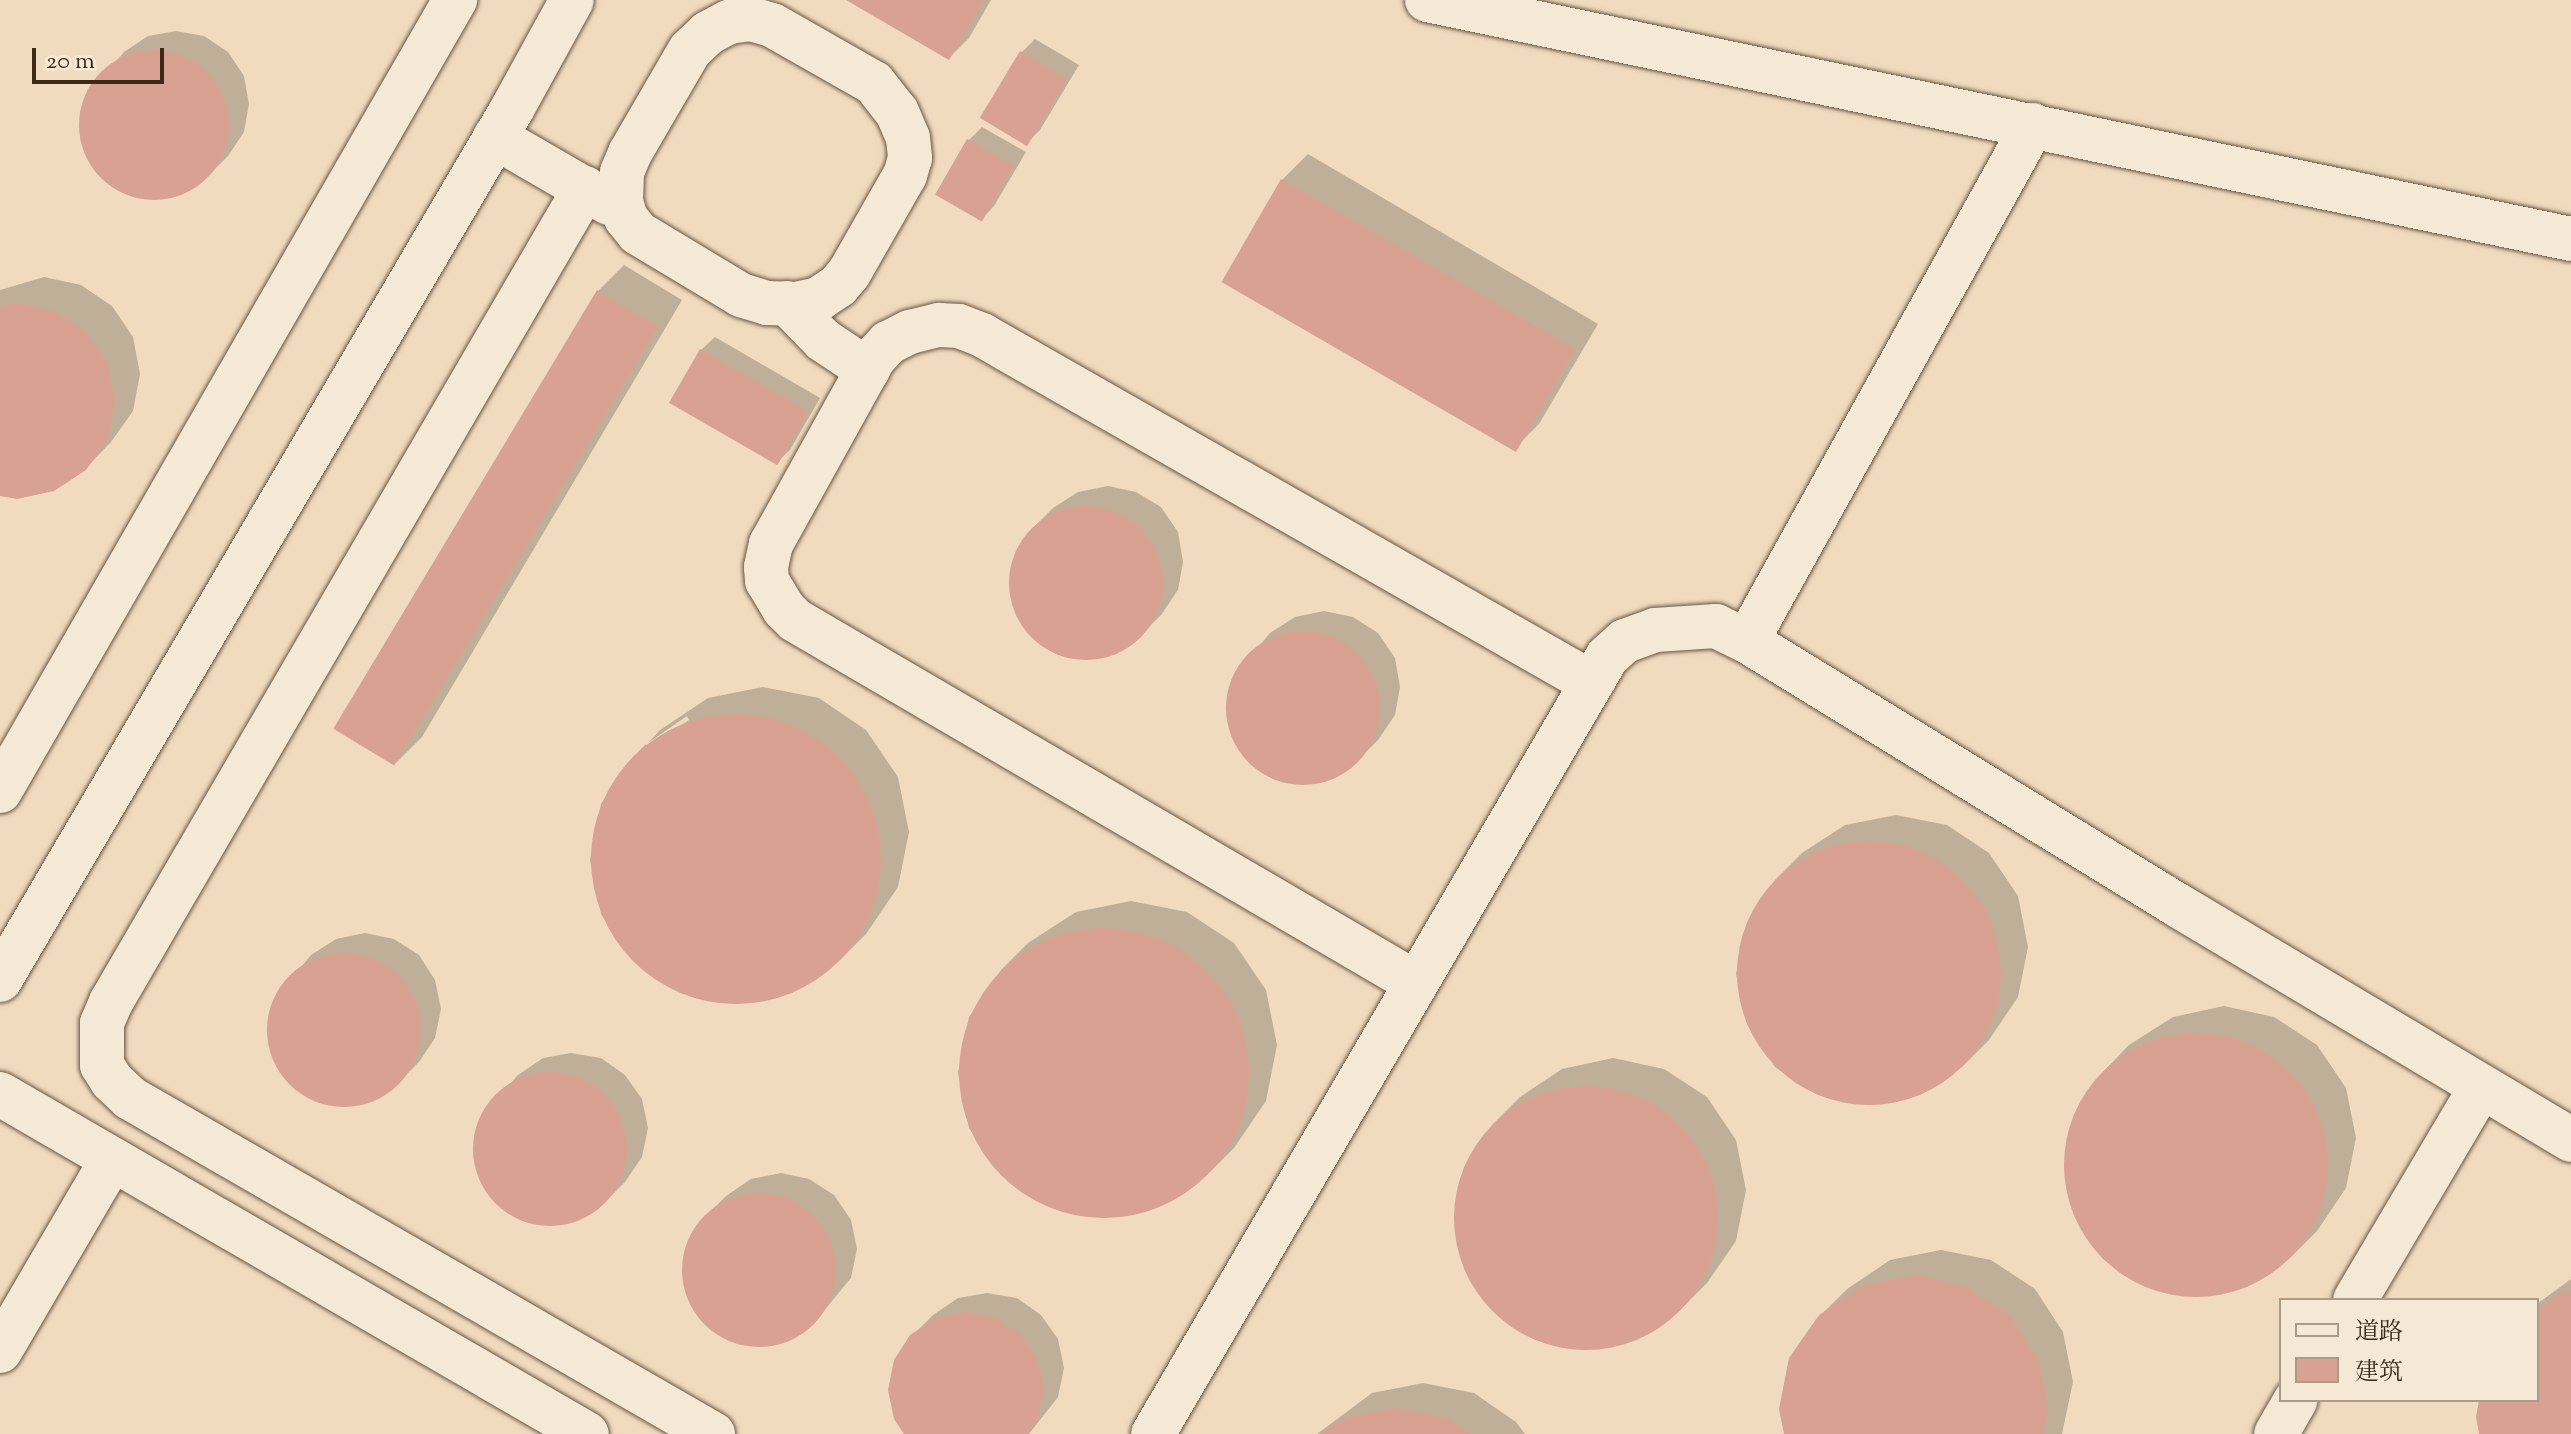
<!DOCTYPE html>
<meta charset="utf-8">
<style>
body{margin:0}
#map{position:relative;width:2571px;height:1434px;overflow:hidden;background:#f0dbbf;font-family:"Sorts Mill Goudy","Noto Serif SC",serif}
div>[style]{position:absolute}
.shadow>*{inset:0;background:#0003}
.building>*{inset:0;background:#d9a192;transform-origin:0 0}
.round{border-radius:50%}
.roads{filter:drop-shadow(0 0 2px #685642) drop-shadow(0 0 2px #685642)}
.minor>*{height:44px;margin:-22px;padding:0 22px;transform-origin:22px;border-radius:22px;background:#f5e8d5}
span{translate:-50% -50%;white-space:nowrap;text-align:center;line-height:1.15;-webkit-text-stroke:7px #f5e8d5;paint-order:stroke}
.legend{position:absolute;left:2279px;top:1298px;width:260px;height:104px;box-sizing:border-box;background:#f5e8d5;border:2px solid #ab9c8a;margin:0;padding:10px 14px;list-style:none;font-size:24px;color:#3b2a19}
.legend li{display:flex;align-items:center;gap:16px;height:40px}
.legend b{width:40px;border:2px solid #ab9c8a}
.scale{position:absolute;left:32px;top:48px;width:132px;height:36px;box-sizing:border-box;border:4px solid #3b2a19;border-top:0;padding-left:10px;font-size:24px;line-height:28px;white-space:nowrap;color:#3b2a19;-webkit-text-stroke:6px #f5e8d5;paint-order:stroke}
</style>
<div id="map">
<div class="shadow">
<i style="clip-path:polygon(850px 0,991px 0,969px 38px,949px 58px)"></i>
<i style="clip-path:polygon(176px 31px,204px 36px,228px 52px,244px 76px,249px 104px,244px 132px,228px 156px,207px 177px,183px 193px,155px 199px,126px 193px,102px 177px,86px 153px,80px 125px,86px 97px,124px 52px,148px 36px)"></i>
<i style="clip-path:polygon(1035px 39px,1079px 65px,1040px 130px,1027px 143px,983px 117px,1022px 52px)"></i>
<i style="clip-path:polygon(982px 127px,1026px 152px,994px 206px,981px 220px,968px 141px)"></i>
<i style="clip-path:polygon(1308px 154px,1598px 324px,1539px 424px,1513px 450px,1282px 180px)"></i>
<i style="clip-path:polygon(624px 265px,682px 300px,422px 737px,396px 763px,598px 291px)"></i>
<i style="clip-path:polygon(44px 277px,81px 285px,112px 306px,133px 337px,140px 374px,133px 411px,111px 442px,85px 469px,0 494px,0 290px)"></i>
<i style="clip-path:polygon(715px 337px,820px 398px,790px 450px,776px 463px,701px 350px)"></i>
<i style="clip-path:polygon(1108px 486px,1136px 492px,1161px 507px,1178px 532px,1183px 562px,1178px 590px,1161px 615px,1140px 636px,1115px 653px,1086px 658px,1057px 653px,1032px 636px,1016px 611px,1010px 583px,1016px 554px,1032px 529px,1053px 508px,1078px 492px)"></i>
<i style="clip-path:polygon(1324px 611px,1353px 617px,1378px 633px,1395px 658px,1400px 687px,1395px 715px,1378px 740px,1357px 761px,1332px 778px,1302px 784px,1274px 778px,1249px 762px,1232px 737px,1226px 708px,1232px 679px,1270px 633px,1295px 617px)"></i>
<i style="clip-path:polygon(763px 687px,819px 698px,866px 730px,898px 777px,909px 832px,898px 887px,866px 934px,839px 961px,792px 993px,736px 1004px,681px 993px,633px 961px,601px 914px,590px 860px,601px 804px,633px 757px,646px 744px,646px 749px,689px 720px,687px 716px,648px 743px,660px 730px,708px 698px)"></i>
<i style="clip-path:polygon(1896px 815px,1947px 825px,1989px 853px,2018px 896px,2028px 947px,2018px 997px,1989px 1040px,1962px 1067px,1920px 1095px,1869px 1105px,1818px 1095px,1775px 1067px,1747px 1024px,1736px 974px,1747px 923px,1775px 880px,1802px 853px,1845px 825px)"></i>
<i style="clip-path:polygon(1131px 901px,1187px 912px,1234px 943px,1266px 990px,1277px 1045px,1266px 1101px,1234px 1148px,1207px 1175px,1160px 1206px,1104px 1218px,1049px 1206px,1001px 1175px,969px 1128px,958px 1073px,969px 1017px,1001px 970px,1028px 943px,1076px 912px)"></i>
<i style="clip-path:polygon(365px 933px,394px 939px,419px 955px,435px 980px,441px 1009px,435px 1038px,419px 1062px,398px 1083px,373px 1100px,343px 1106px,315px 1100px,290px 1084px,273px 1059px,268px 1030px,273px 1001px,311px 955px,336px 939px)"></i>
<i style="clip-path:polygon(2224px 1006px,2274px 1017px,2317px 1045px,2346px 1088px,2356px 1138px,2346px 1188px,2317px 1231px,2290px 1258px,2247px 1287px,2196px 1297px,2146px 1287px,2102px 1258px,2074px 1215px,2064px 1165px,2074px 1115px,2103px 1072px,2129px 1045px,2173px 1017px)"></i>
<i style="clip-path:polygon(571px 1053px,601px 1058px,625px 1075px,642px 1099px,648px 1128px,642px 1157px,625px 1182px,604px 1203px,579px 1219px,550px 1225px,521px 1219px,496px 1203px,480px 1178px,474px 1149px,480px 1120px,518px 1075px,543px 1058px)"></i>
<i style="clip-path:polygon(1613px 1058px,1664px 1069px,1707px 1097px,1736px 1140px,1746px 1190px,1736px 1241px,1707px 1283px,1680px 1310px,1637px 1339px,1586px 1349px,1535px 1339px,1493px 1310px,1464px 1268px,1454px 1218px,1464px 1167px,1493px 1124px,1520px 1097px,1562px 1069px)"></i>
<i style="clip-path:polygon(781px 1173px,809px 1179px,834px 1195px,851px 1220px,857px 1249px,851px 1278px,813px 1324px,788px 1340px,759px 1346px,730px 1340px,705px 1324px,689px 1299px,683px 1270px,689px 1241px,705px 1217px,726px 1196px,751px 1179px)"></i>
<i style="clip-path:polygon(1941px 1250px,1991px 1260px,2035px 1289px,2063px 1332px,2073px 1382px,2062px 1434px,1786px 1434px,1820px 1316px,1847px 1289px,1890px 1260px)"></i>
<i style="clip-path:polygon(2571px 1279px,2571px 1434px,2481px 1434px,2481px 1400px,2537px 1400px,2537px 1304px)"></i>
<i style="clip-path:polygon(987px 1293px,1017px 1298px,1041px 1315px,1058px 1339px,1064px 1368px,1058px 1397px,1029px 1434px,906px 1434px,912px 1336px,933px 1315px,958px 1298px)"></i>
<i style="clip-path:polygon(1423px 1383px,1474px 1393px,1516px 1422px,1525px 1434px,1317px 1434px,1372px 1393px)"></i>
</div>
<div class="building">
<i style="clip-path:polygon(846px 0,984px 0,949px 60px)"></i>
<i class="round" style="left:79px;top:50px;width:150px;height:150px"></i>
<i style="left:1020px;top:51px;width:55px;height:78px;rotate:31deg"></i>
<i style="left:967px;top:139px;width:54px;height:64px;rotate:30deg"></i>
<i style="left:1281px;top:179px;width:340px;height:119px;rotate:30deg"></i>
<i style="left:597px;top:290px;width:71px;height:512px;rotate:31deg"></i>
<i style="clip-path:polygon(17px 303px,54px 311px,86px 332px,108px 363px,115px 401px,108px 439px,86px 470px,54px 491px,17px 499px,0 496px,0 306px)"></i>
<i style="left:700px;top:349px;width:125px;height:62px;rotate:30deg"></i>
<i class="round" style="left:1009px;top:506px;width:154px;height:154px"></i>
<i class="round" style="left:1226px;top:631px;width:154px;height:154px"></i>
<i class="round" style="left:591px;top:714px;width:290px;height:290px"></i>
<i class="round" style="left:1737px;top:841px;width:264px;height:264px"></i>
<i class="round" style="left:959px;top:928px;width:290px;height:290px"></i>
<i class="round" style="left:267px;top:953px;width:154px;height:154px"></i>
<i class="round" style="left:2064px;top:1033px;width:264px;height:264px"></i>
<i class="round" style="left:473px;top:1072px;width:154px;height:154px"></i>
<i class="round" style="left:1454px;top:1086px;width:264px;height:264px"></i>
<i class="round" style="left:682px;top:1193px;width:154px;height:154px"></i>
<i style="clip-path:polygon(1914px 1275px,1965px 1286px,2009px 1315px,2038px 1358px,2048px 1409px,2043px 1434px,1784px 1434px,1779px 1409px,1789px 1358px,1819px 1315px,1862px 1286px)"></i>
<i style="clip-path:polygon(2571px 1292px,2571px 1434px,2479px 1434px,2476px 1417px,2479px 1400px,2537px 1400px,2537px 1309px,2559px 1294px)"></i>
<i style="clip-path:polygon(966px 1312px,996px 1318px,1021px 1335px,1038px 1360px,1044px 1390px,1038px 1419px,1028px 1434px,904px 1434px,894px 1419px,888px 1390px,894px 1360px,910px 1335px,936px 1318px)"></i>
<i style="clip-path:polygon(1396px 1408px,1447px 1418px,1471px 1434px,1320px 1434px,1344px 1418px)"></i>
</div>
<div class="roads">
<div class="minor">
<i style="left:1427px;top:0;width:1169px;rotate:11.8deg"></i>
<i style="left:751px;top:19px;width:22px;rotate:16deg"></i>
<i style="left:772px;top:25px;width:117px;rotate:29.6deg"></i>
<i style="left:874px;top:83px;width:37px;rotate:52deg"></i>
<i style="left:897px;top:112px;width:28px;rotate:67deg"></i>
<i style="left:908px;top:138px;width:20px;rotate:84deg"></i>
<i style="left:910px;top:158px;width:18px;rotate:106deg"></i>
<i style="left:905px;top:175px;width:113px;rotate:119.7deg"></i>
<i style="left:849px;top:273px;width:17px;rotate:130deg"></i>
<i style="left:838px;top:286px;width:23px;rotate:146deg"></i>
<i style="left:819px;top:299px;width:24px;rotate:168deg"></i>
<i style="left:796px;top:304px;width:29px;rotate:-178deg"></i>
<i style="left:767px;top:303px;width:27px;rotate:-163deg"></i>
<i style="left:741px;top:295px;width:120px;rotate:-149deg"></i>
<i style="left:638px;top:233px;width:19px;rotate:-129deg"></i>
<i style="left:626px;top:218px;width:17px;rotate:-107deg"></i>
<i style="left:621px;top:202px;width:30px;rotate:-88deg"></i>
<i style="left:622px;top:172px;width:21px;rotate:-67deg"></i>
<i style="left:630px;top:153px;width:119px;rotate:-59.8deg"></i>
<i style="left:690px;top:50px;width:25px;rotate:-43deg"></i>
<i style="left:708px;top:33px;width:24px;rotate:-28deg"></i>
<i style="left:729px;top:22px;width:22px;rotate:-8deg"></i>
<i style="left:495px;top:137px;width:132px;rotate:30.1deg"></i>
<i style="left:585px;top:188px;width:942px;rotate:120.21deg"></i>
<i style="left:111px;top:1002px;width:23px;rotate:113deg"></i>
<i style="left:102px;top:1023px;width:42px;rotate:90deg"></i>
<i style="left:102px;top:1065px;width:19px;rotate:58deg"></i>
<i style="left:112px;top:1081px;width:25px;rotate:43deg"></i>
<i style="left:130px;top:1098px;width:673px;rotate:29.96deg"></i>
<i style="left:787px;top:303px;width:52px;rotate:45.8deg"></i>
<i style="left:823px;top:340px;width:54px;rotate:33.7deg"></i>
<i style="left:1747px;top:641px;width:590px;rotate:-61deg"></i>
<i style="left:0;top:791px;width:913px;rotate:-60.09deg"></i>
<i style="left:0;top:980px;width:1010px;rotate:-59.55deg"></i>
<i style="left:512px;top:109px;width:124px;rotate:-61.2deg"></i>
<i style="left:1416px;top:983px;width:719px;rotate:-149.69deg"></i>
<i style="left:795px;top:620px;width:16px;rotate:-135deg"></i>
<i style="left:784px;top:609px;width:33px;rotate:-121deg"></i>
<i style="left:767px;top:581px;width:14px;rotate:-94deg"></i>
<i style="left:766px;top:567px;width:24px;rotate:-78deg"></i>
<i style="left:771px;top:544px;width:213px;rotate:-61deg"></i>
<i style="left:874px;top:358px;width:21px;rotate:-47deg"></i>
<i style="left:888px;top:343px;width:25px;rotate:-27deg"></i>
<i style="left:910px;top:332px;width:30px;rotate:-14deg"></i>
<i style="left:939px;top:325px;width:20px;rotate:3deg"></i>
<i style="left:959px;top:326px;width:25px;rotate:21deg"></i>
<i style="left:982px;top:335px;width:702px;rotate:29.7deg"></i>
<i style="left:0;top:1094px;width:678px;rotate:30.08deg"></i>
<i style="left:2355px;top:1300px;width:247px;rotate:-59.4deg"></i>
<i style="left:0;top:1351px;width:222px;rotate:-59.7deg"></i>
<i style="left:1153px;top:1434px;width:900px;rotate:-59.7deg"></i>
<i style="left:1607px;top:657px;width:24px;rotate:-42deg"></i>
<i style="left:1625px;top:641px;width:32px;rotate:-20deg"></i>
<i style="left:1655px;top:630px;width:61px;rotate:-3.8deg"></i>
<i style="left:1716px;top:626px;width:34px;rotate:26deg"></i>
<i style="left:1747px;top:641px;width:507px;rotate:31.53deg"></i>
<i style="left:2179px;top:906px;width:457px;rotate:30.8deg"></i>
<i style="left:2276px;top:1434px;width:39px;rotate:-60deg"></i>
</div>
</div>
<ul class="legend">
<li><b style="height:10px;background:#f5e8d5"></b>道路</li>
<li><b style="height:22px;background:#d9a192"></b>建筑</li>
</ul>
<div class="scale">20 m</div>
</div>
